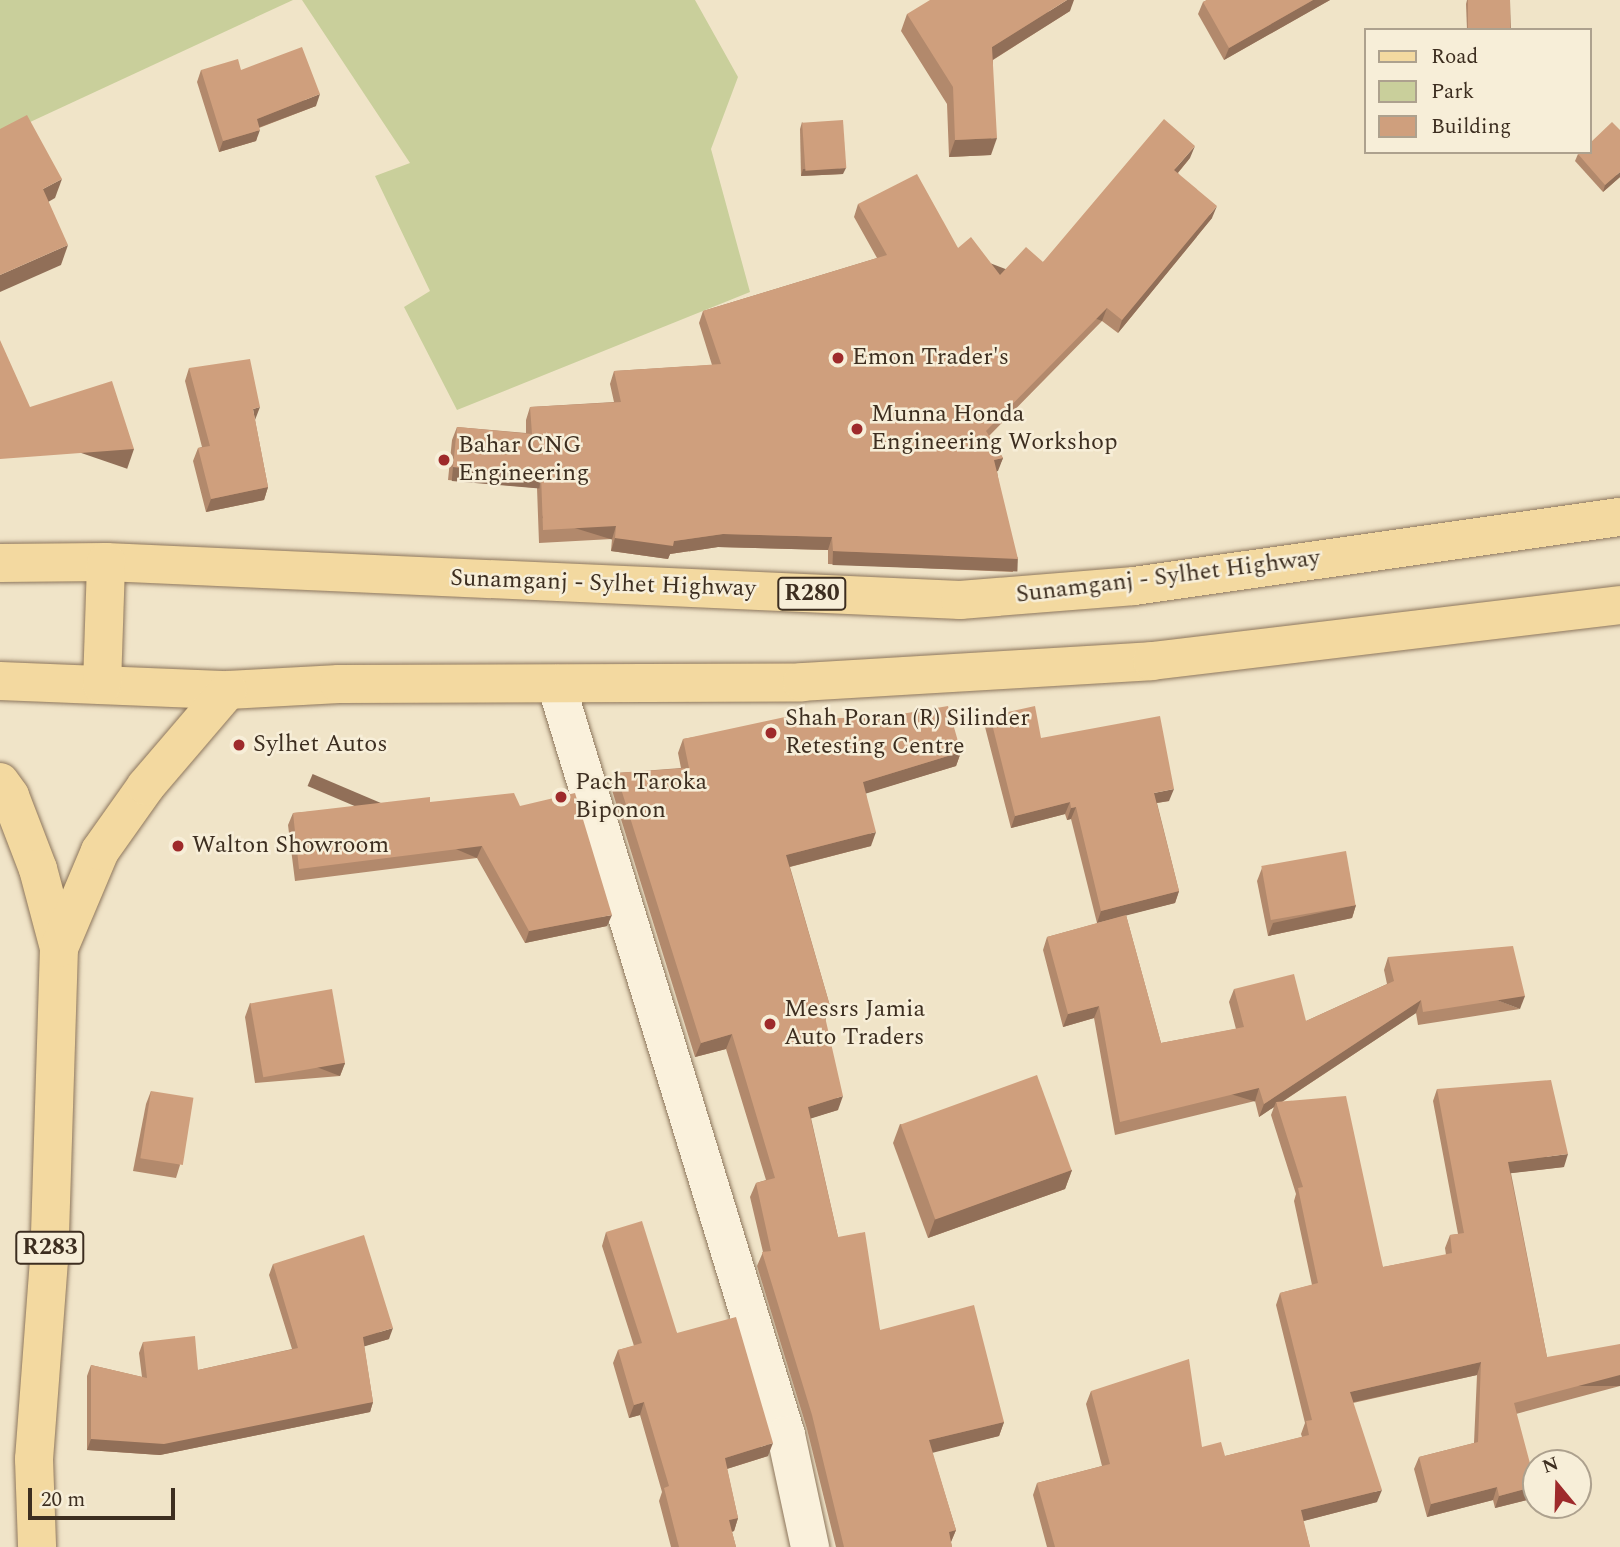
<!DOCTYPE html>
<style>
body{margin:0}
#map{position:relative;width:1620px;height:1547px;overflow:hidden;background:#f0e4c8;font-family:Spectral,serif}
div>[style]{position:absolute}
.green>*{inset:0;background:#c9cf9b}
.roads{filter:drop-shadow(0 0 2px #8d765c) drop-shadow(0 0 2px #8d765c)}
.street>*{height:38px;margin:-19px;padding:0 19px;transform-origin:19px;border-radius:19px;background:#faf1dc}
.primary>*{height:38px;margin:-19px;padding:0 19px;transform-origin:19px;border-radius:19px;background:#f3d9a0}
.wall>*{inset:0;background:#b2896c}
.shaded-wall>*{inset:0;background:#916f58;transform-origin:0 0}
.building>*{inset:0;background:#cf9f7d;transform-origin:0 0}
.dots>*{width:19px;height:19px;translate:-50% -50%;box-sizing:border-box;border:4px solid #f7eed8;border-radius:50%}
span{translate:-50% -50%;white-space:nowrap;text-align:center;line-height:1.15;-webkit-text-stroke:5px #f7eed8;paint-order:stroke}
.shield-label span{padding:2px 5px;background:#f7eed8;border:2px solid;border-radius:5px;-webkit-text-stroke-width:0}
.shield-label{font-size:23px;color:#3d2e20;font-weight:700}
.poi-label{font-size:24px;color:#3d2e20}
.left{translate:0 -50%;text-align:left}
.street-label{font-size:24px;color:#3d2e20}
.legend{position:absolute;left:1364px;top:28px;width:228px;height:126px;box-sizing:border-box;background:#f7eed8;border:2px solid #ada18e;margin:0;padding:9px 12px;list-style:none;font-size:21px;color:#3d2e20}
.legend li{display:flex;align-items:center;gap:14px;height:35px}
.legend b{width:35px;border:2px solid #ada18e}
.north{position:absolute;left:1522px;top:1449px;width:70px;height:70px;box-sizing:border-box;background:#f7eed8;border:2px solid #ada18e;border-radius:50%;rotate:341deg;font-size:19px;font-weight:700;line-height:28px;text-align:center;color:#3d2e20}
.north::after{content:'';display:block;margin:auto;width:24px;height:32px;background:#9e2a2b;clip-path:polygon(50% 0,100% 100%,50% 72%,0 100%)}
.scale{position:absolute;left:28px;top:1488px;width:147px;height:32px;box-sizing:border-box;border:4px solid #3d2e20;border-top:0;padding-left:9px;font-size:21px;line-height:24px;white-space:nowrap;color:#3d2e20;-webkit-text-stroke:5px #f7eed8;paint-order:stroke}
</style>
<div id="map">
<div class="green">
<i style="clip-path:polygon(0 0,293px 0,0 136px)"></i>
<i style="clip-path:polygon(302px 0,695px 0,738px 77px,711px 149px,750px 292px,457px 410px,404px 307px,430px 291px,375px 176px,410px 163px)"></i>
</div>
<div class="roads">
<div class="street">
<i style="left:556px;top:684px;width:785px;rotate:72.97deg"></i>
<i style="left:786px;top:1435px;width:115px;rotate:77.9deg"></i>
</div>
<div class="primary">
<i style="left:0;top:563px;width:106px;rotate:-0.5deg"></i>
<i style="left:106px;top:562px;width:855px;rotate:2.55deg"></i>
<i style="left:960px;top:600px;width:175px;rotate:-4.6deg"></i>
<i style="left:1134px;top:586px;width:491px;rotate:-8.1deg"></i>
<i style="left:0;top:681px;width:228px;rotate:2.3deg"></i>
<i style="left:228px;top:690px;width:111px;rotate:-3.1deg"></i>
<i style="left:339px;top:684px;width:463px;rotate:-0.2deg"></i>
<i style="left:802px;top:682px;width:351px;rotate:-3.4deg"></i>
<i style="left:1152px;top:661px;width:471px;rotate:-6.8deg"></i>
<i style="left:102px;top:685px;width:123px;rotate:-88.1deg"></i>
<i style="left:0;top:782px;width:17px;rotate:54deg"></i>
<i style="left:10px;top:796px;width:78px;rotate:69deg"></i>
<i style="left:38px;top:869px;width:82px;rotate:75.1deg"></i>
<i style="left:59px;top:948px;width:312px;rotate:91.8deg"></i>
<i style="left:49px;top:1260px;width:200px;rotate:94.3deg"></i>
<i style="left:34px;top:1459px;width:88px;rotate:88deg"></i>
<i style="left:59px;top:948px;width:105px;rotate:-67.1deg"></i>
<i style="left:100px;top:851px;width:80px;rotate:-54.7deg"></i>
<i style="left:146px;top:786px;width:126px;rotate:-49.5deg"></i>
</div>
</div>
<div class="wall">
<i style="clip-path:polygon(1207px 0,1330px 0,1224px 60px,1198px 14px,1203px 2px)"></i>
<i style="clip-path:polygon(1467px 0,1510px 0,1511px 30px,1467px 30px,1466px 4px)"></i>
<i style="clip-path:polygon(1070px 11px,993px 60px,991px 155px,949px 157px,947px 104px,901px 31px,907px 14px)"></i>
<i style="clip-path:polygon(201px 70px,241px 70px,316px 106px,259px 128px,256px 141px,219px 152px,197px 82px)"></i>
<i style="clip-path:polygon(802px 122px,843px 174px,801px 176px,800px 129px)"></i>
<i style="clip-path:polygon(1578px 154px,1620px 177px,1603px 192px,1575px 161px)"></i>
<i style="clip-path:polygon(1190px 158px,1178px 173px,1212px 218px,1118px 333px,1102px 321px,989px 436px,1003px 458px,997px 471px,1013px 572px,828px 564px,828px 550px,718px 547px,670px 554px,668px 559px,611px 551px,612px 539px,539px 543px,537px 488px,448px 480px,452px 440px,457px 427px,526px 433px,526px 420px,530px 407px,614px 402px,610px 384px,614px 371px,712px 365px,699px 323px,703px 311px,877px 258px,854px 217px,858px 204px,958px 248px,1000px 275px,1043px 262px)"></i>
<i style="clip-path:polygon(189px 368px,255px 420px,268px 487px,264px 500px,206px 512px,193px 461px,198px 448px,202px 447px,185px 381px)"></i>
<i style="clip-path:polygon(990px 716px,1041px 738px,1169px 801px,1157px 803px,1179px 891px,1175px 903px,1126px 915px,1161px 1043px,1236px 1029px,1229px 1002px,1234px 989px,1306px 1021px,1387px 984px,1384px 970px,1388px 957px,1520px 1009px,1418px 1025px,1416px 1013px,1282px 1102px,1383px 1267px,1446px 1255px,1445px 1248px,1450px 1235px,1458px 1234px,1433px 1101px,1437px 1089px,1564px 1167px,1511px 1173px,1547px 1357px,1620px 1386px,1516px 1414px,1531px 1499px,1495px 1508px,1493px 1500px,1427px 1517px,1414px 1469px,1419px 1457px,1474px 1443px,1477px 1375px,1353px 1403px,1377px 1502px,1303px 1521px,1310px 1547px,1047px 1547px,1033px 1495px,1037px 1483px,1102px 1466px,1086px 1404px,1091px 1391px,1202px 1447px,1225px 1456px,1302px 1437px,1301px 1434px,1305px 1423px,1276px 1305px,1280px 1293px,1312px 1285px,1294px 1201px,1296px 1194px,1271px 1115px,1274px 1107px,1259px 1117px,1255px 1101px,1115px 1135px,1094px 1018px,1063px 1027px,1043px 950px,1047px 937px,1124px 916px,1097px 923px,1071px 819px,1067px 820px,1065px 814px,1011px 828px,985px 727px)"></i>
<i style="clip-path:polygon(800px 719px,961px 752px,956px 766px,866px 793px,871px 846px,790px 867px,830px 1006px,825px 1019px,838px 1110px,811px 1118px,838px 1237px,880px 1330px,1004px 1422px,999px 1436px,932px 1452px,956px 1530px,951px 1542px,952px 1547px,836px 1547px,807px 1429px,757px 1266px,763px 1252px,750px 1197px,756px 1183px,766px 1180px,726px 1049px,695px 1057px,611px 787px,616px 773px,681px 768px,678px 753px,683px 739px)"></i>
<i style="clip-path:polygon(430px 802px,520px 806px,607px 926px,525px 943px,477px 858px,295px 881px,288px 825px,293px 813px)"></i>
<i style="clip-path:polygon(1262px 868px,1356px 905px,1352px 918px,1268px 936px,1257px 881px)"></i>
<i style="clip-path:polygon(250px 1003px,345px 1063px,340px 1076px,255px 1083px,245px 1017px)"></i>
<i style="clip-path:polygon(151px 1091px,180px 1165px,176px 1178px,133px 1171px,146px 1104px)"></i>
<i style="clip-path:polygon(900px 1124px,1072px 1170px,1065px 1189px,928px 1238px,893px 1143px)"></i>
<i style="clip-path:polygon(606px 1232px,677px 1333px,768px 1456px,727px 1469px,738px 1518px,734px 1531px,732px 1532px,736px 1547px,671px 1547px,659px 1501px,662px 1492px,640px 1415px,629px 1418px,613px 1363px,618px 1350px,634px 1346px,602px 1246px)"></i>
<i style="clip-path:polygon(273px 1264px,389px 1339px,364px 1346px,373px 1402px,370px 1412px,160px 1455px,87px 1450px,87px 1376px,91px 1365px,142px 1377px,139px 1353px,143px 1342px,198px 1370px,292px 1349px,269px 1275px)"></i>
</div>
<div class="shaded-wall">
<i style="clip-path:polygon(1067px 0,1074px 0,1070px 11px,986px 64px,992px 47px)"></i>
<i style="clip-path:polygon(1313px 0,1330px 0,1224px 60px,1229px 48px)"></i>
<i style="clip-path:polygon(320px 94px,316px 106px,252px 130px,257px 119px)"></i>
<i style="clip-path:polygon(260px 130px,256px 141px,219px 152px,223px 141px)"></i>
<i style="clip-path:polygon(997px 138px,991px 155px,949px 157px,955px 140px)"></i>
<i style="clip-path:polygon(1195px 146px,1190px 158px,1169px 183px,1174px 170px)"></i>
<i style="clip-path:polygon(846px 168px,843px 174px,801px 176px,803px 169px)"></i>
<i style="clip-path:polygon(1620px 172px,1620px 177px,1603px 192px,1605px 185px)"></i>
<i style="clip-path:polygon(62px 179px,55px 198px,36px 209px,43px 189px)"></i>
<i style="clip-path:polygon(1217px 206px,1212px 218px,1118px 333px,1122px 320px)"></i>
<i style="clip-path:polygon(68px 245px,61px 265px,0 292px,0 275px)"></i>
<i style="left:1107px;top:308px;width:14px;height:173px;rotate:111deg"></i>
<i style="clip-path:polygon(260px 407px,255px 420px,253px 409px)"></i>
<i style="left:134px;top:449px;width:21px;height:134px;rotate:109deg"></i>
<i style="clip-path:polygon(1003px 458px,998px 471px,990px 473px,994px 460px)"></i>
<i style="left:453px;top:467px;width:88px;height:14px;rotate:5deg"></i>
<i style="clip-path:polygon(268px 487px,264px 500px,206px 512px,211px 499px)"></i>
<i style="left:616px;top:526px;width:14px;height:73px;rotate:107deg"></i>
<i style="clip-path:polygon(723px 534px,832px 537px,828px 550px,718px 547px,670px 554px,668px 559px,611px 551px,615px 538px,674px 541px)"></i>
<i style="left:833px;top:551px;width:185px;height:14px;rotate:2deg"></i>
<i style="clip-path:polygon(961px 752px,956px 766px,858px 796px,863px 782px)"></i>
<i style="clip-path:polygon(1174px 789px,1169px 801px,1150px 804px,1154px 793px)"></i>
<i style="clip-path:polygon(1070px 802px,1065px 814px,1011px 828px,1015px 816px)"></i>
<i style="clip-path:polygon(1076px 807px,1071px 819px,1067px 820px,1071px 808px)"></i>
<i style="clip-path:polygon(876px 832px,871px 846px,781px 869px,786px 855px)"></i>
<i style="left:482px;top:846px;width:13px;height:184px;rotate:113deg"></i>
<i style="clip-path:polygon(1179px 891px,1175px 903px,1097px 923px,1101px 911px)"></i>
<i style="clip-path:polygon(1356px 905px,1352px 918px,1268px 936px,1273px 923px)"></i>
<i style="clip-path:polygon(612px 915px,607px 926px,525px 943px,529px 931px)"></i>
<i style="left:1525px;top:996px;width:14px;height:103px;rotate:111deg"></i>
<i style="clip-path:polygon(1421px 1000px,1416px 1013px,1277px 1105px,1276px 1102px,1274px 1107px,1259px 1117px,1264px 1104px)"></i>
<i style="clip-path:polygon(830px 1006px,825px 1021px,823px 1008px)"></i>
<i style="clip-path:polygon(1099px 1006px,1094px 1018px,1063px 1027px,1068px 1014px)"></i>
<i style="clip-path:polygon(732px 1034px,726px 1049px,695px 1057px,701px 1043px)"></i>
<i style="left:345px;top:1063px;width:14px;height:86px;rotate:111deg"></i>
<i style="left:1259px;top:1088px;width:14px;height:143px;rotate:107deg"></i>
<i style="clip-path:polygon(843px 1096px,838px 1110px,803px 1121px,808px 1107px)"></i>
<i style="clip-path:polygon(1568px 1154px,1564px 1167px,1504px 1174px,1508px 1162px)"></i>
<i style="clip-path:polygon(1072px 1170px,1065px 1189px,928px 1238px,935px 1219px)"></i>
<i style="clip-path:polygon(393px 1328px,389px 1339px,359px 1348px,363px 1337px)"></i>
<i style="clip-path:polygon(1481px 1362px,1477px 1375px,1345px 1404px,1350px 1392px)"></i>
<i style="left:1620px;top:1375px;width:11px;height:110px;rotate:90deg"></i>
<i style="clip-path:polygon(373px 1402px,370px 1412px,160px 1455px,87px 1450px,91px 1439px)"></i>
<i style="clip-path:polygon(644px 1402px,640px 1415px,629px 1418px,634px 1405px)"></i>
<i style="clip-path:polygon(1004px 1422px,999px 1436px,924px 1455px,929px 1440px)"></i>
<i style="clip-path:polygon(773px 1443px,768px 1456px,720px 1471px,725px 1458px)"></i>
<i style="clip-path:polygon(1536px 1486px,1531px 1499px,1495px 1508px,1499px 1496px)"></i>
<i style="clip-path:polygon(1497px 1487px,1493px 1500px,1427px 1517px,1431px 1504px)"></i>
<i style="clip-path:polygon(1382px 1490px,1377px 1502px,1296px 1523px,1301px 1510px)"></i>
<i style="clip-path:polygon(738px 1518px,734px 1531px,725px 1533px,729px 1520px)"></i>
<i style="clip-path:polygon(956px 1530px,950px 1544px,949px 1532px)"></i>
</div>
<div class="building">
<i style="clip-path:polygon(930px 0,1067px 0,992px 47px,997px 138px,955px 140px,953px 87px,907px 14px)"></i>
<i style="clip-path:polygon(1207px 0,1313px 0,1229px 48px,1203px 2px)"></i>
<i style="left:1468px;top:0;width:42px;height:30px"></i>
<i style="clip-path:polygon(302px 47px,320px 94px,257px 119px,260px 130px,223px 141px,201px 70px,238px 59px,241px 70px)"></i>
<i style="clip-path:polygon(27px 115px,62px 179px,43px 189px,68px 245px,0 275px,0 129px)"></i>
<i style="clip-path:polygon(1164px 119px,1195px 146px,1174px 170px,1217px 206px,1122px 320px,1107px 308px,986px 431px,1003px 458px,994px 460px,1018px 559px,833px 551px,832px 537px,723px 534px,674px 541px,673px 546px,615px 538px,616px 526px,543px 530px,541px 475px,453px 467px,457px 427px,532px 434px,530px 407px,621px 402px,614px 371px,721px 364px,703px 311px,887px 255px,858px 204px,917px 174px,958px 248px,971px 237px,1000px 275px,1026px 247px,1043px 262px)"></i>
<i style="left:843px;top:120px;width:48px;height:41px;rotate:86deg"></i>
<i style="clip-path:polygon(1612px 122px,1620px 130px,1620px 172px,1605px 185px,1578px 154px,1580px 152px,1590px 152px,1590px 143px)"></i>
<i style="clip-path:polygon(0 340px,30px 407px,112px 381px,134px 449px,0 459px)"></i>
<i style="clip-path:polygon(250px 359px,260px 407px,253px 409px,268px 487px,211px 499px,198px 448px,210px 446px,189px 368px)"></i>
<i style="clip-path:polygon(948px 706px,961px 752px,863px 782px,876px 832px,786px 855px,830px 1006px,823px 1008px,843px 1096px,808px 1107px,838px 1237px,865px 1232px,880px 1330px,974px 1305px,1004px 1422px,929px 1440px,956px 1530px,949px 1532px,952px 1547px,844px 1547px,812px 1415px,762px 1252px,771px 1251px,756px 1183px,775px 1178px,732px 1034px,701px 1043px,616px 773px,689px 768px,683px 739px,799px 714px,800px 719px,884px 717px)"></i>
<i style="clip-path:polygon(1035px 706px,1041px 738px,1160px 716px,1174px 789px,1154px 793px,1179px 891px,1101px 911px,1076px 807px,1071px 808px,1070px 802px,1015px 816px,990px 716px)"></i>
<i style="clip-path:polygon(514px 793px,520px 806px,575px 793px,612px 915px,529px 931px,482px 846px,299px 869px,293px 813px,430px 797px,430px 802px)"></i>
<i style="left:1346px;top:851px;width:55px;height:86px;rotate:80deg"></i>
<i style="clip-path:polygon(1126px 915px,1161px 1043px,1244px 1027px,1234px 989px,1294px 974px,1306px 1021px,1394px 981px,1388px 957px,1513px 946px,1525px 996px,1423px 1012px,1421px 1000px,1264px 1104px,1259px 1088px,1120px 1122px,1099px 1006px,1068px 1014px,1047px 937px)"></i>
<i style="left:332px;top:989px;width:75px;height:83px;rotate:80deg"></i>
<i style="left:1037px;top:1075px;width:101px;height:145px;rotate:70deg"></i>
<i style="clip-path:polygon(1551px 1080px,1568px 1154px,1508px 1162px,1547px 1357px,1620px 1344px,1620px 1375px,1514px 1403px,1536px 1486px,1499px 1496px,1497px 1487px,1431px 1504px,1419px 1457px,1478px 1442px,1481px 1362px,1350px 1392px,1382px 1490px,1301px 1510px,1310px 1547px,1055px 1547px,1037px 1483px,1110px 1464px,1091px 1391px,1189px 1359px,1202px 1447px,1221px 1442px,1225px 1456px,1309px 1435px,1306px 1421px,1312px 1420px,1280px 1293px,1318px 1283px,1298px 1188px,1303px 1187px,1276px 1102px,1346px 1096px,1383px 1267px,1452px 1253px,1450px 1235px,1464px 1233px,1437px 1089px)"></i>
<i style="left:151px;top:1091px;width:43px;height:68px;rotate:9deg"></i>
<i style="clip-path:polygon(642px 1221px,677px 1333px,736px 1317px,773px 1443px,725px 1458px,738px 1518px,729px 1520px,736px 1547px,679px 1547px,664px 1488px,669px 1486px,644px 1402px,634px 1405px,618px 1350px,642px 1343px,606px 1232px)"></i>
<i style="clip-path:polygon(364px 1235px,393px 1328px,363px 1337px,373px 1402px,164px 1444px,91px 1439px,91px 1365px,147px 1378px,143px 1342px,195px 1336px,198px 1370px,298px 1348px,273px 1264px)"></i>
</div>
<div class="dots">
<i style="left:838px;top:358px;background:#9e2a2b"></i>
<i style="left:857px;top:429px;background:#9e2a2b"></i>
<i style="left:444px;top:460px;background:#9e2a2b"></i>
<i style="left:771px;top:733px;background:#9e2a2b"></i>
<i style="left:239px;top:745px;background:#9e2a2b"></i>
<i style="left:561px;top:797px;background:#9e2a2b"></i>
<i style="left:178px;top:846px;background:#9e2a2b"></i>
<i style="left:770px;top:1024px;background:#9e2a2b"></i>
</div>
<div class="shield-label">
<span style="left:812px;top:594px">R280</span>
<span style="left:50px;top:1248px">R283</span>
</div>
<div class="poi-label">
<span class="left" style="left:852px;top:358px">Emon Trader's</span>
<span class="left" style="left:871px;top:429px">Munna Honda<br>Engineering Workshop</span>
<span class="left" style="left:458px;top:460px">Bahar CNG<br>Engineering</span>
<span class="left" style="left:785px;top:733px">Shah Poran (R) Silinder<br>Retesting Centre</span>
<span class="left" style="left:253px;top:745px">Sylhet Autos</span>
<span class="left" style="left:575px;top:797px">Pach Taroka<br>Biponon</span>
<span class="left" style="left:192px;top:846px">Walton Showroom</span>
<span class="left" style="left:784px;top:1024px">Messrs Jamia<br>Auto Traders</span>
</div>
<div class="street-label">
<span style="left:1168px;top:577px;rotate:-7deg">Sunamganj - Sylhet Highway</span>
<span style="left:603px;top:584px;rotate:2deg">Sunamganj - Sylhet Highway</span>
</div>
<ul class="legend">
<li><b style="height:9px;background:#f3d9a0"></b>Road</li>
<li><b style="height:19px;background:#c9cf9b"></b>Park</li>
<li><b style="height:19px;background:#cf9f7d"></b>Building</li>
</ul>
<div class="north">N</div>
<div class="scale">20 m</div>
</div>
